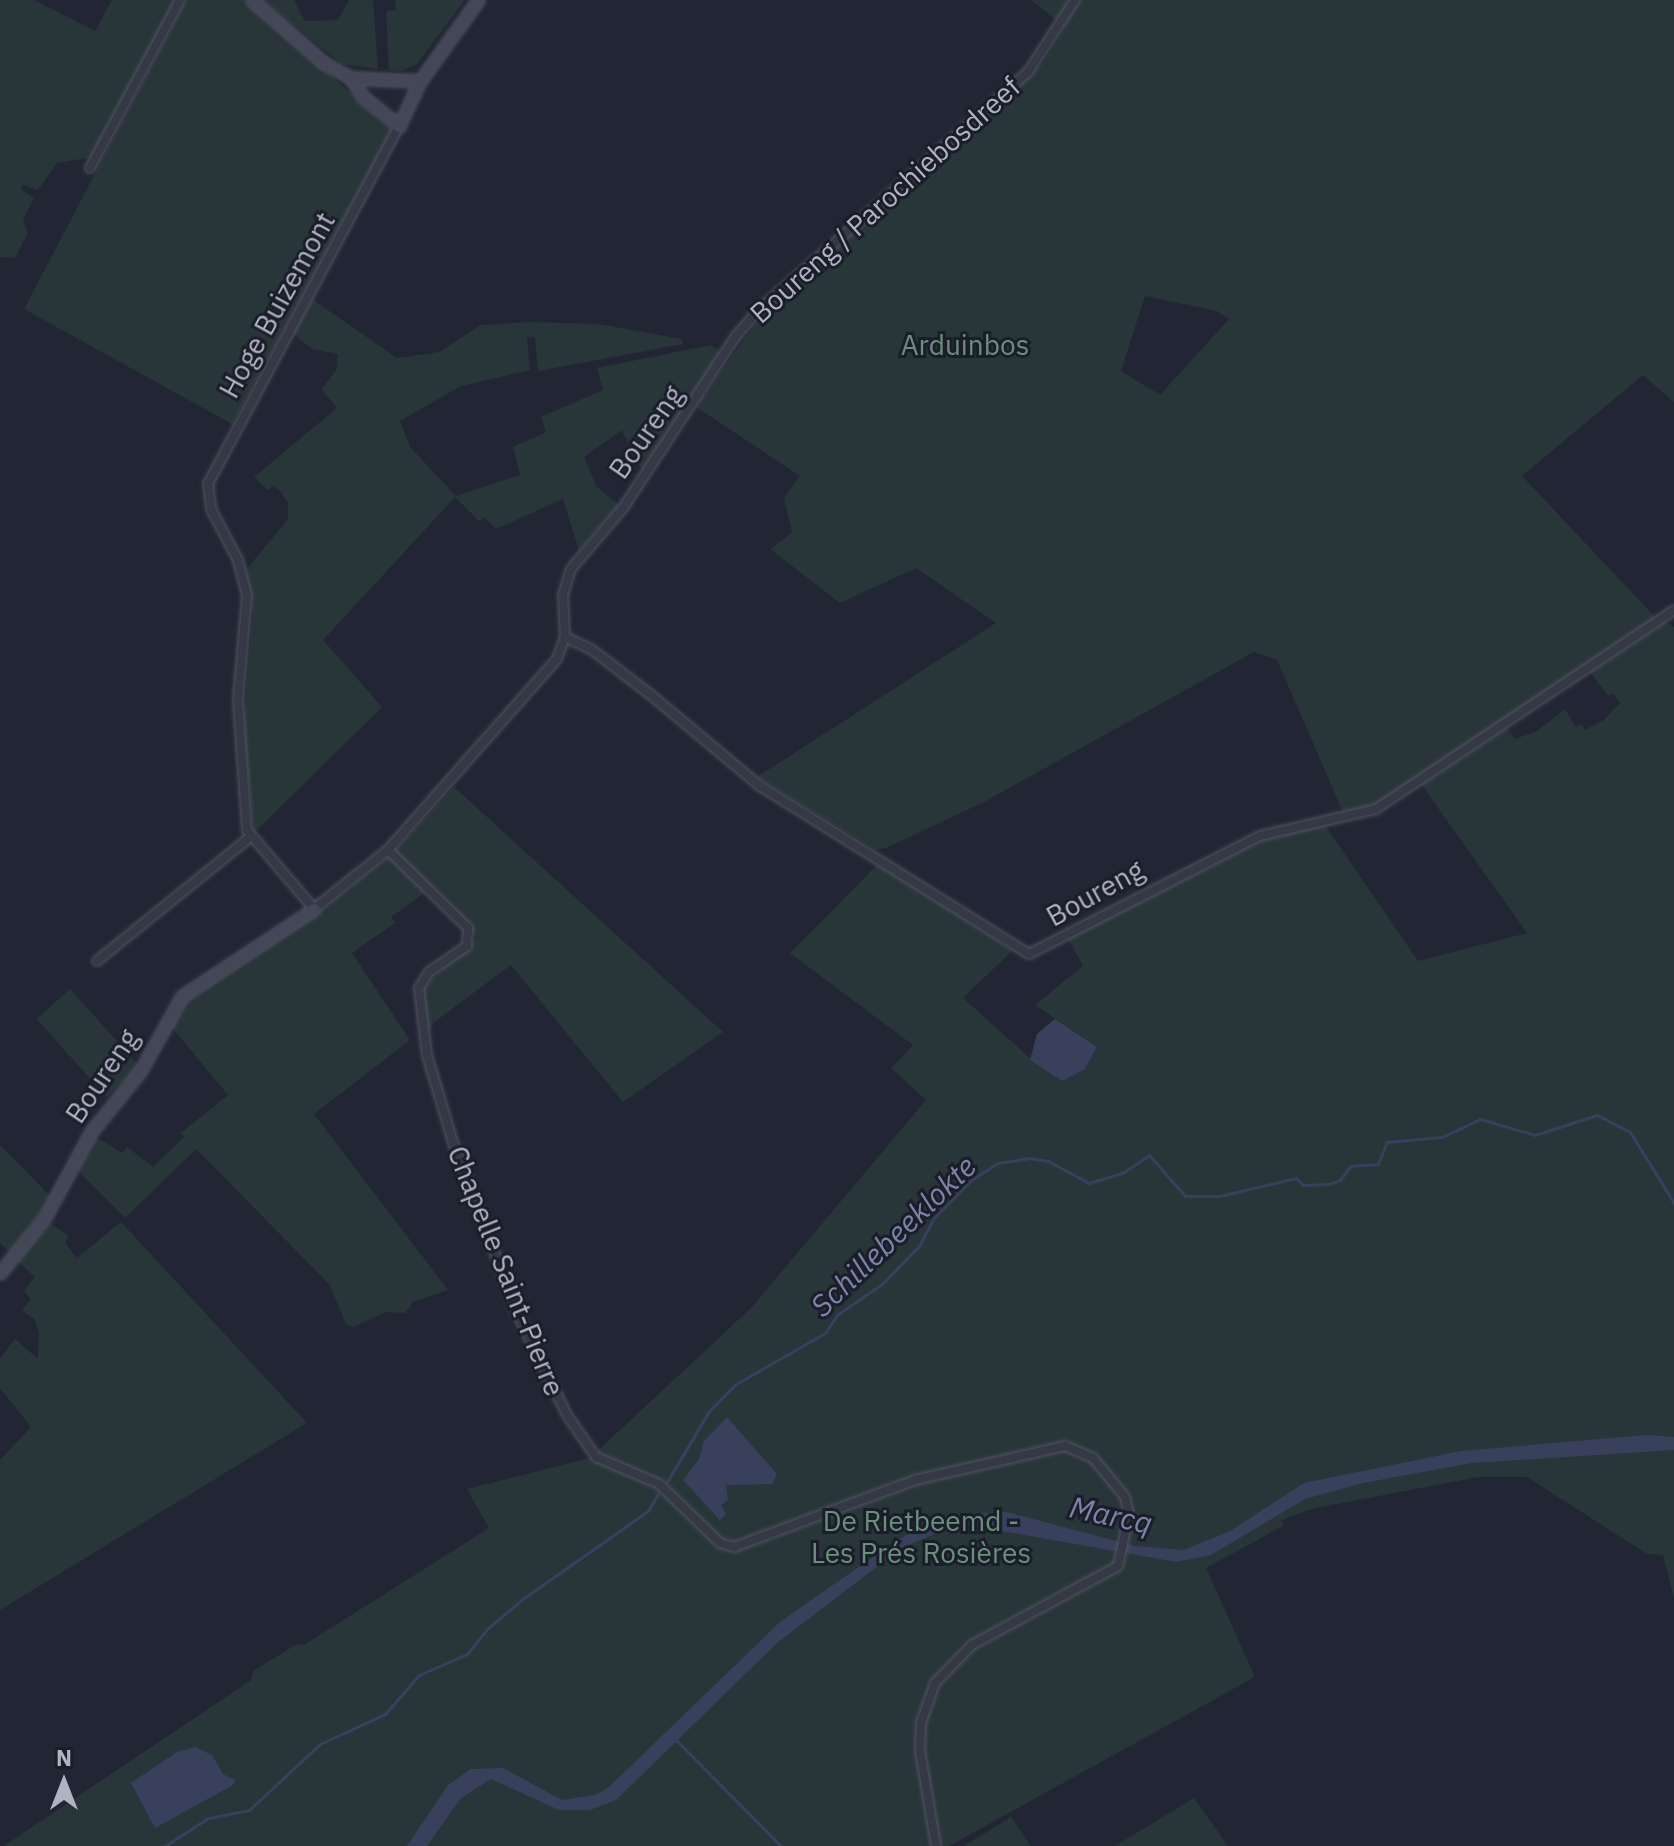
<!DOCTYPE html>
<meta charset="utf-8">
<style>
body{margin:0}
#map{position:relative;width:1674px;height:1846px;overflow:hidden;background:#222634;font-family:"IBM Plex Sans",sans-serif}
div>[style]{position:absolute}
.green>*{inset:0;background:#283539;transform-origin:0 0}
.water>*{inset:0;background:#39405c}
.stream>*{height:3px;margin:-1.5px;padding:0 1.5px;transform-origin:1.5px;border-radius:1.5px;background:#39405c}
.roads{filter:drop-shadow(0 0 2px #505360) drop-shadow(0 0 2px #505360)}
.street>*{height:8px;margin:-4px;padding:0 4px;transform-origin:4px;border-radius:4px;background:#353845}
.secondary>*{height:11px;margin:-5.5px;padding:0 5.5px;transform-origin:5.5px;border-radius:5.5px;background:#444758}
span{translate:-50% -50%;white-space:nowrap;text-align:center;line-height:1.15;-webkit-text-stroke:6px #1b1e2a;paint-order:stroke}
.street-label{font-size:28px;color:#b0b3c2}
.park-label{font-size:28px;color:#6a8f7b}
.water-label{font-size:30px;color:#7c84a7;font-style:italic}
.north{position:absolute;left:24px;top:1742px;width:80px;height:80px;-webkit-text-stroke:6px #1b1e2a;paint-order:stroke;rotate:0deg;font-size:22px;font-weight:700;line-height:32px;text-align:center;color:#b0b3c2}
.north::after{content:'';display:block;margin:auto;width:28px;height:36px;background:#b0b3c2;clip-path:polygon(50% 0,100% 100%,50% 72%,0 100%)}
</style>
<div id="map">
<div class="green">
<i style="clip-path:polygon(0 0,34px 0,95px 31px,112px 0,175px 0,93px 157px,57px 163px,38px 190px,23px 185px,21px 190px,34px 197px,23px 221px,28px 233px,15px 258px,0 257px)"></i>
<i style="clip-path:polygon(186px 0,245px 0,393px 131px,232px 424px,24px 309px)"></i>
<i style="clip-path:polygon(262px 0,294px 0,305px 21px,338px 20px,349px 0,373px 0,378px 69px,342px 64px)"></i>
<i style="clip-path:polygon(395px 0,465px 0,417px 64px,401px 71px,389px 70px,386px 11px,396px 10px)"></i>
<i style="clip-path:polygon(evenodd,1031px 0,1674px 0,1674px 402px,1643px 375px,1522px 476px,1657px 619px,1383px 801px,1355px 812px,1343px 812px,1277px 660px,1254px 652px,984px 802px,886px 848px,876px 850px,757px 777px,996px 623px,916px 568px,840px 603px,770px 549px,792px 533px,784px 498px,800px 476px,696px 407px,763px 313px,1043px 63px,1065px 27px,1031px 0,1145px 296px,1217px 311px,1229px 319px,1160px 395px,1121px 371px,1145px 296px)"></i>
<i style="clip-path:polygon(312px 299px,397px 358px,439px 352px,481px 325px,530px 322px,599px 324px,682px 339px,683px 344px,538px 371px,535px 337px,527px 338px,530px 370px,461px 386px,400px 421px,410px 447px,456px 496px,520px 475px,513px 447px,546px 432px,541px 417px,603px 390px,597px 368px,711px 345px,720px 351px,718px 363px,642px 470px,622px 430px,584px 457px,597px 487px,619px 505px,579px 551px,563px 499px,496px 529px,484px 517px,480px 522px,455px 497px,323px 640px,382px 707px,254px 833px,243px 730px,253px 614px,246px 570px,288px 519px,288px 503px,280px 491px,273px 486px,268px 490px,254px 477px,337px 408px,321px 389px,336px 371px,338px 354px,312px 349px,292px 333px)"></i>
<i style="clip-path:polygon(1664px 621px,1674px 627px,1674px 1599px,1663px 1555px,1647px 1554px,1527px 1477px,1478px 1477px,1311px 1509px,1282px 1520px,1283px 1526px,1206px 1568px,1255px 1677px,949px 1846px,4px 1846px,251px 1680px,253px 1671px,297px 1644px,304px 1645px,489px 1528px,467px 1489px,590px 1458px,752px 1307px,926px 1100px,891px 1068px,913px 1045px,790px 953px,880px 862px,1012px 951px,963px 998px,1039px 1066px,1054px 1074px,1085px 1069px,1097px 1047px,1035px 1005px,1083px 966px,1068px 938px,1256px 841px,1323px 822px,1418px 961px,1527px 933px,1421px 784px,1504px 724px,1515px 739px,1537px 731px,1565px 709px,1576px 727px,1582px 724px,1585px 730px,1604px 720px,1620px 703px,1613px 693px,1608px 696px,1589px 670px)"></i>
<i style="clip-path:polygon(454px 787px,723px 1032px,623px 1102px,511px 965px,433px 1023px,426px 1038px,424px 986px,476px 939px,470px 925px,422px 878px,418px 882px,427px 891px,391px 917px,395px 923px,352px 953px,410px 1040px,314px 1114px,448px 1290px,413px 1302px,405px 1313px,386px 1312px,353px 1327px,346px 1324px,329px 1284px,196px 1149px,125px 1218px,76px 1169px,93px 1135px,122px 1153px,127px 1147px,153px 1167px,184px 1137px,181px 1133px,228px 1095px,169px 1024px,186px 998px,322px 910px,395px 851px)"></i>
<i style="left:70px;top:989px;width:105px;height:45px;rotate:48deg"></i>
<i style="clip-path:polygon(0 1145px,52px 1198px,10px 1253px,0 1243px)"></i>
<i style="clip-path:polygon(48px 1222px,69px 1236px,65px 1243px,77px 1258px,121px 1222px,307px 1423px,0 1610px,0 1460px,31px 1427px,0 1388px,0 1358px,15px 1339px,38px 1359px,39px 1332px,34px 1319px,22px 1310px,31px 1299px,24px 1291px,35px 1277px,16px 1260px)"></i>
<i style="clip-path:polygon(1194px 1798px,1228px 1846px,1115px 1846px)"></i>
<i style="clip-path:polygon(1011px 1817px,1031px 1846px,964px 1846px)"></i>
</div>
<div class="water">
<i style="clip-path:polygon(1055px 1019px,1097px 1047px,1085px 1069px,1062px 1081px,1030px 1060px,1037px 1034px)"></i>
<i style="clip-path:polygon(727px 1417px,777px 1474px,772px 1484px,726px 1485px,728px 1500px,721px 1505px,726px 1514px,720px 1520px,683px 1480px,699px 1459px,704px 1441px)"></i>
<i style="clip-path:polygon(1646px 1435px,1674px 1437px,1674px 1450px,1472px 1463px,1363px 1483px,1305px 1499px,1211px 1555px,1176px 1562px,968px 1525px,946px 1529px,900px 1549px,777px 1643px,616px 1800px,590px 1810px,559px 1810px,491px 1779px,461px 1798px,427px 1846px,407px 1846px,448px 1785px,471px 1769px,503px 1768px,562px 1800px,595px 1795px,609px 1787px,781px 1621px,899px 1539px,947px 1515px,1007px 1512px,1135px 1546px,1184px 1550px,1230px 1531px,1304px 1483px,1461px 1451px)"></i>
<i style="clip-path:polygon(195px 1747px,212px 1755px,223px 1774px,235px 1780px,233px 1785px,155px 1828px,131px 1783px,177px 1752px)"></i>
</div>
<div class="stream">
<i style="left:667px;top:1482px;width:82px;rotate:-59.4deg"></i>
<i style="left:709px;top:1411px;width:38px;rotate:-45deg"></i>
<i style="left:736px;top:1384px;width:103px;rotate:-29.8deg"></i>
<i style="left:825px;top:1333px;width:23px;rotate:-56deg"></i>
<i style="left:838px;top:1314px;width:53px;rotate:-34.3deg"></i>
<i style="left:882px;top:1284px;width:53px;rotate:-45.8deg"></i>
<i style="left:919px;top:1246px;width:32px;rotate:-62deg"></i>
<i style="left:934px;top:1218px;width:52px;rotate:-45.8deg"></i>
<i style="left:970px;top:1181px;width:33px;rotate:-33deg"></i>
<i style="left:998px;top:1163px;width:31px;rotate:-9deg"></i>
<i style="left:1029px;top:1158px;width:19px;rotate:9deg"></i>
<i style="left:1048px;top:1161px;width:47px;rotate:28.2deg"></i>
<i style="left:1089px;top:1183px;width:37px;rotate:-17deg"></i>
<i style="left:1124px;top:1172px;width:30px;rotate:-34deg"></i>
<i style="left:1149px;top:1155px;width:55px;rotate:48.7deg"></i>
<i style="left:1185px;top:1196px;width:35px"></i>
<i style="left:1220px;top:1196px;width:78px;rotate:-13.3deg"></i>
<i style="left:1296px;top:1178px;width:10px;rotate:45deg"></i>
<i style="left:1303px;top:1185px;width:26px;rotate:-2deg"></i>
<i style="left:1329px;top:1184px;width:12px;rotate:-20deg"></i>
<i style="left:1340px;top:1180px;width:17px;rotate:-54deg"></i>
<i style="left:1350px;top:1166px;width:28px;rotate:-4deg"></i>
<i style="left:1378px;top:1164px;width:24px;rotate:-68deg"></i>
<i style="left:1387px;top:1142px;width:55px;rotate:-5.2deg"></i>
<i style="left:1442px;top:1137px;width:42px;rotate:-25.3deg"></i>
<i style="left:1480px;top:1119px;width:57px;rotate:16.2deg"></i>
<i style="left:1535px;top:1135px;width:65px;rotate:-17.9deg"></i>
<i style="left:1597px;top:1115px;width:37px;rotate:27deg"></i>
<i style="left:1630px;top:1132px;width:84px;rotate:58.2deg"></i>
<i style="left:677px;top:1741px;width:148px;rotate:45.3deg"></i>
<i style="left:165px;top:1846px;width:51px;rotate:-33.1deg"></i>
<i style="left:208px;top:1818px;width:42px;rotate:-11deg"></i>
<i style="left:249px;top:1810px;width:97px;rotate:-42.9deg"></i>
<i style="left:320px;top:1744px;width:72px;rotate:-24.8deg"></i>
<i style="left:385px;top:1714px;width:52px;rotate:-48.9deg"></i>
<i style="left:419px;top:1675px;width:52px;rotate:-23.6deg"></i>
<i style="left:467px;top:1654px;width:32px;rotate:-51deg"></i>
<i style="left:487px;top:1629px;width:48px;rotate:-40deg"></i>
<i style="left:524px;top:1598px;width:151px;rotate:-35.1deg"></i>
<i style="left:648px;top:1511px;width:20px;rotate:-60deg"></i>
</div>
<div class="roads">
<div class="street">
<i style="left:399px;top:126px;width:405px;rotate:118.1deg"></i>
<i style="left:208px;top:483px;width:26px;rotate:83deg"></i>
<i style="left:211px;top:509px;width:58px;rotate:62.1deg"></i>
<i style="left:238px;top:560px;width:36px;rotate:76deg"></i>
<i style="left:247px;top:595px;width:106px;rotate:94.9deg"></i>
<i style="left:238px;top:701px;width:129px;rotate:86deg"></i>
<i style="left:247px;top:830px;width:104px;rotate:49.7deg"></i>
<i style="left:314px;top:909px;width:95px;rotate:-38.6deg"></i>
<i style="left:388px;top:850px;width:255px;rotate:-48.5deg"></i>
<i style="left:557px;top:659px;width:23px;rotate:-70deg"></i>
<i style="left:565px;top:637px;width:42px;rotate:-92.7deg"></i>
<i style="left:563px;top:595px;width:27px;rotate:-73deg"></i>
<i style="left:571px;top:569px;width:80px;rotate:-49.6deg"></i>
<i style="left:623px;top:508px;width:206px;rotate:-56.7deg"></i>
<i style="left:736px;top:336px;width:35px;rotate:-49deg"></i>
<i style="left:759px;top:310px;width:359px;rotate:-41.5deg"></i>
<i style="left:1028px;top:72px;width:86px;rotate:-56.9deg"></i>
<i style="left:90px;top:168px;width:191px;rotate:-61.8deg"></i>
<i style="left:565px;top:637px;width:29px;rotate:25deg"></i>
<i style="left:591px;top:649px;width:76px;rotate:37.5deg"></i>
<i style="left:651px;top:695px;width:142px;rotate:39.9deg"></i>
<i style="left:760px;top:786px;width:317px;rotate:32deg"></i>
<i style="left:1029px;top:954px;width:259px;rotate:-27.1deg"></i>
<i style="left:1260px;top:836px;width:119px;rotate:-13.1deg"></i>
<i style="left:1376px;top:809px;width:358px;rotate:-33.7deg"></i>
<i style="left:388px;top:850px;width:112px;rotate:44.3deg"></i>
<i style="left:468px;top:928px;width:18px;rotate:93deg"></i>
<i style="left:467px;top:946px;width:46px;rotate:145.6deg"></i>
<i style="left:429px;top:972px;width:19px;rotate:122deg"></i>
<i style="left:419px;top:988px;width:67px;rotate:83.2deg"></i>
<i style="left:427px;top:1055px;width:91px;rotate:73.4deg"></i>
<i style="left:453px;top:1142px;width:185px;rotate:69.4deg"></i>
<i style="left:518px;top:1315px;width:111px;rotate:63.9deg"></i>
<i style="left:567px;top:1415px;width:51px;rotate:55.4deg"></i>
<i style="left:596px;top:1457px;width:69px;rotate:23.2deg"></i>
<i style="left:659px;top:1484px;width:85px;rotate:44deg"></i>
<i style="left:720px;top:1543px;width:15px;rotate:16deg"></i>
<i style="left:734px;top:1547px;width:193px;rotate:-20.3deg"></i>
<i style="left:915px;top:1480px;width:154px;rotate:-12.8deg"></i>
<i style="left:1065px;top:1446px;width:30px;rotate:23deg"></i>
<i style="left:1093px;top:1458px;width:50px;rotate:50.6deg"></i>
<i style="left:1125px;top:1497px;width:17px;rotate:77deg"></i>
<i style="left:1129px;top:1514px;width:53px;rotate:101.9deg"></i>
<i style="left:1118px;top:1566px;width:166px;rotate:151.6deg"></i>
<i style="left:972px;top:1645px;width:53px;rotate:134.2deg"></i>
<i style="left:935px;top:1683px;width:42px;rotate:109.3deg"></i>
<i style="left:921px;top:1723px;width:28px;rotate:92deg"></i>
<i style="left:920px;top:1751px;width:96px;rotate:80.4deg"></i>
<i style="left:97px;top:961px;width:197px;rotate:-39deg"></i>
</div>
<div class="secondary">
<i style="left:252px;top:0;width:96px;rotate:41.2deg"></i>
<i style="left:324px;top:63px;width:31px;rotate:29deg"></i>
<i style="left:351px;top:78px;width:69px;rotate:2.5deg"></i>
<i style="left:351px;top:78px;width:21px;rotate:59deg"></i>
<i style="left:362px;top:96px;width:48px;rotate:39deg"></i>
<i style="left:399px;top:126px;width:50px;rotate:-65deg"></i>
<i style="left:420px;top:81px;width:100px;rotate:-54.4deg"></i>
<i style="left:0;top:1273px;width:72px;rotate:-51.2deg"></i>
<i style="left:45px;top:1217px;width:97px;rotate:-61.6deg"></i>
<i style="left:91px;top:1132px;width:80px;rotate:-51.1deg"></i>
<i style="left:141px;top:1070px;width:85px;rotate:-61deg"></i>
<i style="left:182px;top:996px;width:158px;rotate:-33.4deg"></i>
</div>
</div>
<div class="street-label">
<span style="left:885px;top:200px;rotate:-42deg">Boureng / Parochiebosdreef</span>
<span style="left:277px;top:305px;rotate:-61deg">Hoge Buizemont</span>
<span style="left:646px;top:432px;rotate:-55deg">Boureng</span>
<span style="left:1095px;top:893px;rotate:-29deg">Boureng</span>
<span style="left:102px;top:1076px;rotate:-56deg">Boureng</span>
<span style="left:506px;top:1271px;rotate:68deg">Chapelle Saint-Pierre</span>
</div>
<div class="park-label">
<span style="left:965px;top:345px">Arduinbos</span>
<span style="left:921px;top:1537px">De Rietbeemd -<br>Les Prés Rosières</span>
</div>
<div class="water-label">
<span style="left:893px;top:1236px;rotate:-44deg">Schillebeeklokte</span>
<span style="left:1111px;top:1515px;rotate:12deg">Marcq</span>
</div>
<div class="north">N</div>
</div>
